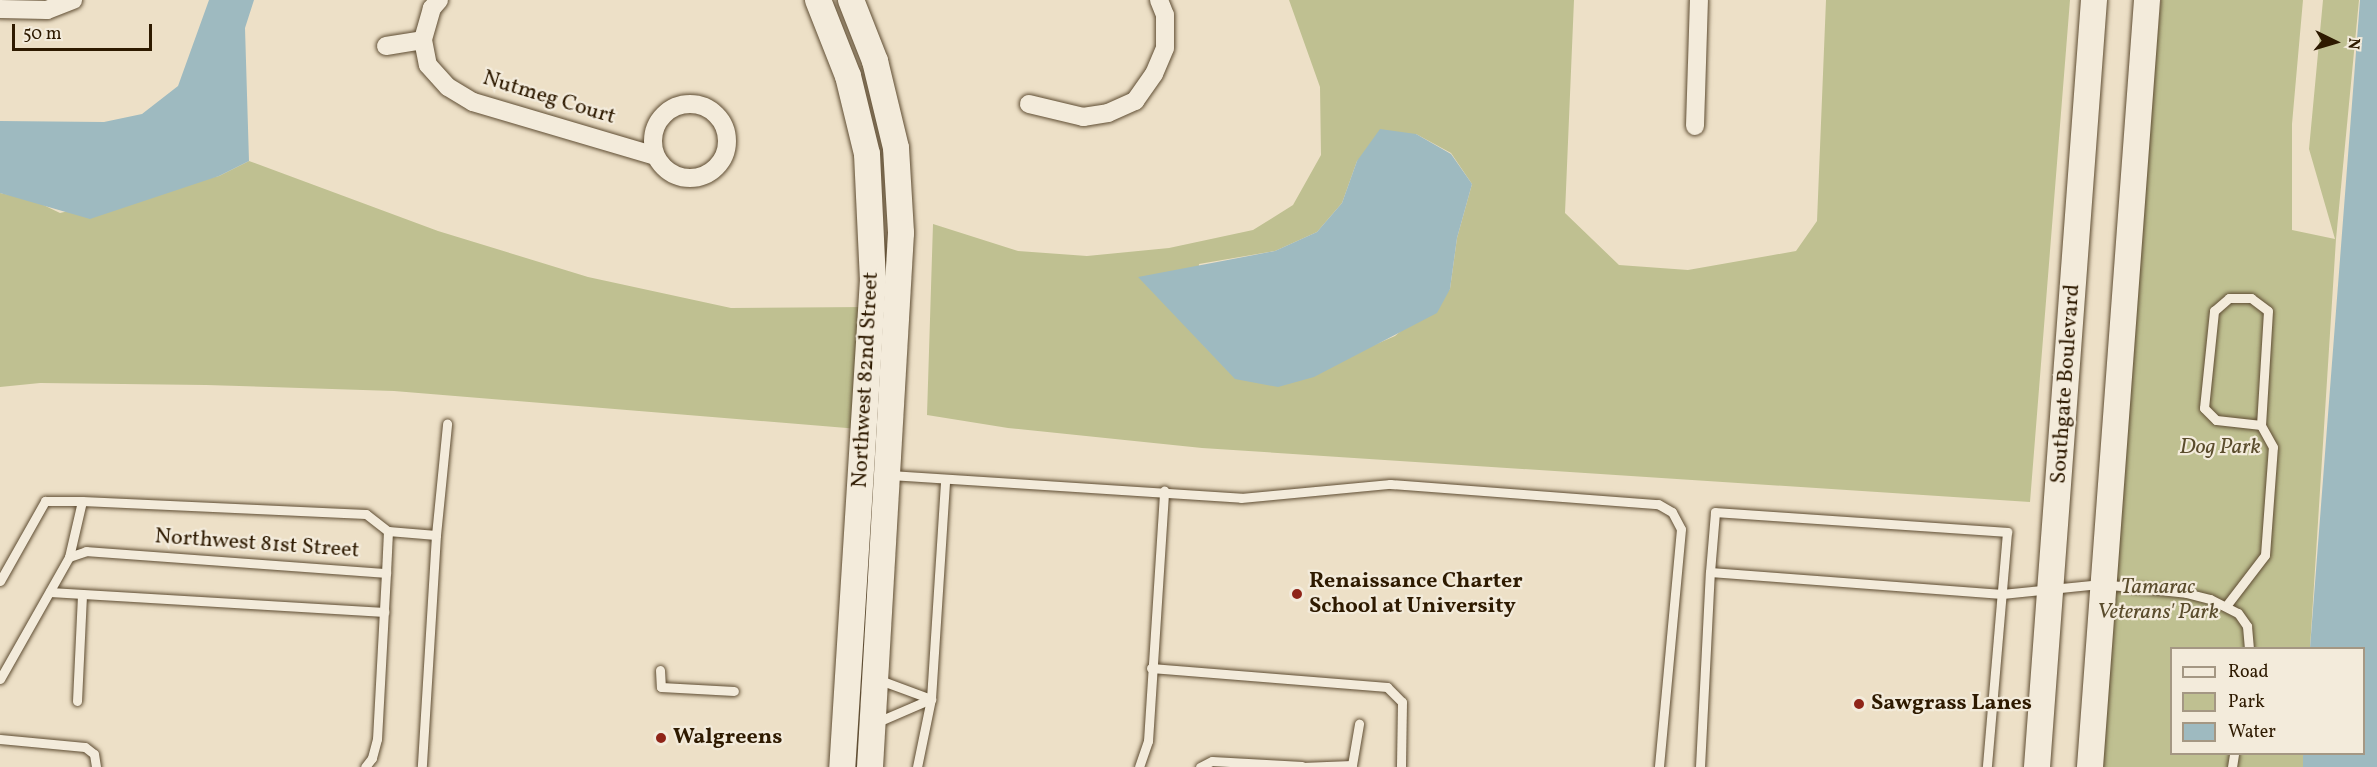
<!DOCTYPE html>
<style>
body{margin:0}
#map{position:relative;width:2377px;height:767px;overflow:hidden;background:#ede0c7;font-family:Vollkorn,serif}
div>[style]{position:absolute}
.green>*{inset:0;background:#bfc091}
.water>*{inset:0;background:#9ebac0}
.roads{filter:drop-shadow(0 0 2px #5e4c32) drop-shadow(0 0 2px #5e4c32)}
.lane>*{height:9px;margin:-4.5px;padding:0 4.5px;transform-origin:4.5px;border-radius:4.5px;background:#f3ebdb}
.street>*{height:18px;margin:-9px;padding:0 9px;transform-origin:9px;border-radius:9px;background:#f3ebdb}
.street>.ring{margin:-9px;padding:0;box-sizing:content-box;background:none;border:18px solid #f3ebdb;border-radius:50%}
.secondary>*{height:26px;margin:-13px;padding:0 13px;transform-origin:13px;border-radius:13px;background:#f3ebdb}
.dots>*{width:16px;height:16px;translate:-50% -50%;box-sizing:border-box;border:3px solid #f3ebdb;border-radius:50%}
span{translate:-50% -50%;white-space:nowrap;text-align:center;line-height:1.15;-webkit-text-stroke:4.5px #f3ebdb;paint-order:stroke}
.street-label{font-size:22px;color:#2e1a00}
.park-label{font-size:22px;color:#5a4c2c;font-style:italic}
.poi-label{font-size:22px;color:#2e1a00;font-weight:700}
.left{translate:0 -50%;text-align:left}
.legend{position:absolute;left:2170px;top:647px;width:195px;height:108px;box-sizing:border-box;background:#f3ebdb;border:2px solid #a49783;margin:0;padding:8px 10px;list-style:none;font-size:18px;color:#2e1a00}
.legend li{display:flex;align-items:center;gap:12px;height:30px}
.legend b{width:30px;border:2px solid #a49783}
.north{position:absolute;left:2305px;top:12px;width:60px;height:60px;-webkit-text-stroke:4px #f3ebdb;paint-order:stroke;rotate:95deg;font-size:16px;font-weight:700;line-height:24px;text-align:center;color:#2e1a00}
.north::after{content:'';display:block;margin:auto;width:21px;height:27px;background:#2e1a00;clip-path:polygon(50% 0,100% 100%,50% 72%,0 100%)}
.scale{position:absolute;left:12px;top:24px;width:140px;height:27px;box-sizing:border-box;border:3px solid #2e1a00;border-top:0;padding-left:8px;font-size:18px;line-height:21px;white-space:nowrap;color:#2e1a00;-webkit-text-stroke:4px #f3ebdb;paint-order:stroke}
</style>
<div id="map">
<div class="green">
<i style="clip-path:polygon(evenodd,1289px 0,1574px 0,1565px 213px,1619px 265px,1688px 270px,1796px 251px,1817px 221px,1826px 0,2070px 0,2030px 502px,1202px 448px,1008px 428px,927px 415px,933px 224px,1018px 251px,1087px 256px,1169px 248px,1253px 230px,1293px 205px,1321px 155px,1320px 87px,1289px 0,1416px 134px,1451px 153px,1472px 184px,1457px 238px,1450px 289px,1395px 336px,1351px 355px,1235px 378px,1193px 334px,1199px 264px,1275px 251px,1317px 232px,1342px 203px,1357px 161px,1416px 134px)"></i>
<i style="clip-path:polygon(2161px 0,2303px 0,2292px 124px,2292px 230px,2335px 239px,2309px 149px,2323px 0,2359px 0,2336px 239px,2310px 648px,2172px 648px,2172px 754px,2304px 754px,2303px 767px,2102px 767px,2109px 546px)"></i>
<i style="clip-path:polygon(249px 161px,438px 231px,588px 277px,731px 308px,866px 307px,859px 429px,394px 391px,206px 385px,40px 383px,0 387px,0 193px,33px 200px,60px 213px,219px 176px)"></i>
</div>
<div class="water">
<i style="clip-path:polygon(209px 0,254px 0,245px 28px,249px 161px,219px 176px,90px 219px,0 193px,0 121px,104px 122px,142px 114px,178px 86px)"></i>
<i style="clip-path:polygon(2360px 0,2377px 0,2377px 767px,2303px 767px,2303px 754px,2364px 754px,2364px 648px,2310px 648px)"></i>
<i style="clip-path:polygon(1380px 129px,1416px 134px,1451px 154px,1472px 184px,1457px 238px,1450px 289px,1437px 313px,1314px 377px,1278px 387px,1235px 379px,1138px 277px,1275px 251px,1317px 232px,1342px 203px,1357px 161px)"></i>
</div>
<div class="roads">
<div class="lane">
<i style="left:890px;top:475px;width:352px;rotate:3.7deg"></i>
<i style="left:1241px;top:498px;width:150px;rotate:-5.4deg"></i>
<i style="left:1390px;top:484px;width:269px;rotate:4.3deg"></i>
<i style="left:1658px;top:504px;width:16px;rotate:30deg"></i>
<i style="left:1672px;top:512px;width:19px;rotate:62deg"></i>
<i style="left:1681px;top:529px;width:239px;rotate:95.3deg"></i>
<i style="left:388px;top:531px;width:48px;rotate:4.8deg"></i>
<i style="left:436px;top:535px;width:232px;rotate:93.5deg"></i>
<i style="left:436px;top:535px;width:112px;rotate:-84.3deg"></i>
<i style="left:69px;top:557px;width:57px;rotate:-76.9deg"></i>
<i style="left:82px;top:501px;width:284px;rotate:2.6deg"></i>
<i style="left:366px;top:514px;width:28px;rotate:38deg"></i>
<i style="left:388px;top:531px;width:42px;rotate:92.7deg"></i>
<i style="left:1710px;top:572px;width:60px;rotate:-85.2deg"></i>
<i style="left:1715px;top:512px;width:293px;rotate:3.9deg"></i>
<i style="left:2007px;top:532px;width:236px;rotate:94.9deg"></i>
<i style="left:0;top:581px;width:92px;rotate:-60.6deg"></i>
<i style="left:45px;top:501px;width:37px"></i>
<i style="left:50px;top:592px;width:335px;rotate:3.4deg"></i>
<i style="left:2226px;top:606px;width:64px;rotate:-52.6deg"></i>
<i style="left:2265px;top:555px;width:108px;rotate:-85.8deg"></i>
<i style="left:2273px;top:447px;width:25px;rotate:-119deg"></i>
<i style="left:2261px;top:425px;width:45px;rotate:-173.7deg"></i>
<i style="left:2216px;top:420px;width:17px;rotate:-135deg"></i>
<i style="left:2204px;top:408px;width:98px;rotate:-84.1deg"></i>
<i style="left:2214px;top:311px;width:20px;rotate:-41deg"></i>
<i style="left:2229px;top:298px;width:22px"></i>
<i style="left:2251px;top:298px;width:21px;rotate:37deg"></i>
<i style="left:2268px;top:311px;width:114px;rotate:93.5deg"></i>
<i style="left:1151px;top:668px;width:237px;rotate:4.6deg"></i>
<i style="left:1387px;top:687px;width:21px;rotate:45deg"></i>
<i style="left:1402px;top:702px;width:65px;rotate:90.9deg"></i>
<i style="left:660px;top:670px;width:17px;rotate:87deg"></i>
<i style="left:661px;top:687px;width:73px;rotate:3.1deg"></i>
<i style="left:0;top:679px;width:140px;rotate:-60.5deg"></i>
<i style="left:69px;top:557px;width:18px;rotate:-19deg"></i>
<i style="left:86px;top:551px;width:301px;rotate:4.2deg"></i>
<i style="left:386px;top:573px;width:166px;rotate:93.1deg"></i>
<i style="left:377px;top:739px;width:20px;rotate:105deg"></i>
<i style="left:372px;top:758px;width:11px;rotate:128deg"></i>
<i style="left:877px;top:679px;width:58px;rotate:20.3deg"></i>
<i style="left:77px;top:701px;width:107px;rotate:-87.3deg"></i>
<i style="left:875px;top:723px;width:61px;rotate:-23.2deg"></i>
<i style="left:0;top:739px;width:85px;rotate:5.4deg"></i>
<i style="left:85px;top:747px;width:11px;rotate:38deg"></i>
<i style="left:94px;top:754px;width:13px;rotate:81deg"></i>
<i style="left:917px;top:767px;width:69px;rotate:-78.4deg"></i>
<i style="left:931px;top:699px;width:219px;rotate:-86.3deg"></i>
<i style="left:1139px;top:767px;width:28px;rotate:-71deg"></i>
<i style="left:1148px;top:741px;width:251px;rotate:-86.3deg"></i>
<i style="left:1200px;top:767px;width:13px;rotate:-27deg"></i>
<i style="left:1212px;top:761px;width:90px;rotate:3.2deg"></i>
<i style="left:1302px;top:767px;width:50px;rotate:-2.3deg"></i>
<i style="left:1352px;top:765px;width:42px;rotate:-80.3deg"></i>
<i style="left:1700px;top:767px;width:195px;rotate:-87.1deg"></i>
<i style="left:1710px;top:572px;width:293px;rotate:4.3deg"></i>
<i style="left:2002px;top:594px;width:100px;rotate:-5.8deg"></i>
<i style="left:2101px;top:584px;width:85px;rotate:6deg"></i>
<i style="left:2186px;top:593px;width:25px;rotate:14deg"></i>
<i style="left:2210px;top:599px;width:31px;rotate:27deg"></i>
<i style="left:2238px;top:613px;width:16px;rotate:55deg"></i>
<i style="left:2247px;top:626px;width:22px;rotate:85deg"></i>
<i style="left:2232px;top:767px;width:13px;rotate:-81deg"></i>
</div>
<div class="street">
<i style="left:439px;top:0;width:11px;rotate:131deg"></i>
<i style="left:432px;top:8px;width:33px;rotate:106deg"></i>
<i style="left:423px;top:40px;width:25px;rotate:79deg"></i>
<i style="left:428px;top:65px;width:30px;rotate:48deg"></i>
<i style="left:448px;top:87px;width:29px;rotate:31deg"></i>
<i style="left:473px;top:102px;width:190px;rotate:16.5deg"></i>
<i style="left:0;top:9px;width:47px;rotate:1.2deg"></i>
<i style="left:47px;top:10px;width:28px;rotate:-21deg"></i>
<i style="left:386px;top:46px;width:37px;rotate:-9deg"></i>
<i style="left:1029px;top:104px;width:56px;rotate:13.5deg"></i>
<i style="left:1083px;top:117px;width:25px;rotate:-9deg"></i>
<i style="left:1108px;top:113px;width:30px;rotate:-24deg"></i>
<i style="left:1135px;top:101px;width:33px;rotate:-55deg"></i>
<i style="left:1154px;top:74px;width:28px;rotate:-67deg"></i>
<i style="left:1165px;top:48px;width:33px;rotate:-90deg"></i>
<i style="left:1165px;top:15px;width:16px;rotate:-112deg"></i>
<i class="ring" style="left:653px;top:104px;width:56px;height:56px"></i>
<i style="left:1695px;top:126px;width:126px;rotate:-88.2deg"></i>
</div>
<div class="secondary">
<i style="left:818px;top:0;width:82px;rotate:68.5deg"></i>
<i style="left:848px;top:76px;width:80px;rotate:76.3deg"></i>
<i style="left:867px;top:154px;width:125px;rotate:87.3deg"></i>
<i style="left:873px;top:279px;width:489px;rotate:93.6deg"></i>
<i style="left:851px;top:0;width:66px;rotate:68.5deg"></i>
<i style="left:875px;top:61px;width:89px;rotate:76.4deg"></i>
<i style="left:896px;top:148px;width:85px;rotate:86.6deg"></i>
<i style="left:901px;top:233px;width:535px;rotate:93.32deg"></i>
<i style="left:2037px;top:767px;width:769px;rotate:-85.75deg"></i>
<i style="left:2090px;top:767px;width:769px;rotate:-85.75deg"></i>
</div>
</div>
<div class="dots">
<i style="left:1297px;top:594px;background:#8f2418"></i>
<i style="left:1859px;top:704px;background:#8f2418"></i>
<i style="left:661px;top:738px;background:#8f2418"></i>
</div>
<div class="street-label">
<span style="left:549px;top:98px;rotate:17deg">Nutmeg Court</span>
<span style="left:866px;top:380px;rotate:-87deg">Northwest 82nd Street</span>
<span style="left:2066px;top:384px;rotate:-86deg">Southgate Boulevard</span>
<span style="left:257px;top:544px;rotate:4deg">Northwest 81st Street</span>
</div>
<div class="park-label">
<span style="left:2220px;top:448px">Dog Park</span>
<span style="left:2158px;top:600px">Tamarac<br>Veterans' Park</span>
</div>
<div class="poi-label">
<span class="left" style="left:1309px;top:594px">Renaissance Charter<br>School at University</span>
<span class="left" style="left:1871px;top:704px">Sawgrass Lanes</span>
<span class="left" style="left:673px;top:738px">Walgreens</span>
</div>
<ul class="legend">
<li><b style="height:8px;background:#f3ebdb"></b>Road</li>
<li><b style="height:16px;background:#bfc091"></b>Park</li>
<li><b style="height:16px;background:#9ebac0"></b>Water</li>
</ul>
<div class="north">N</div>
<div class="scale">50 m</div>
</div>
